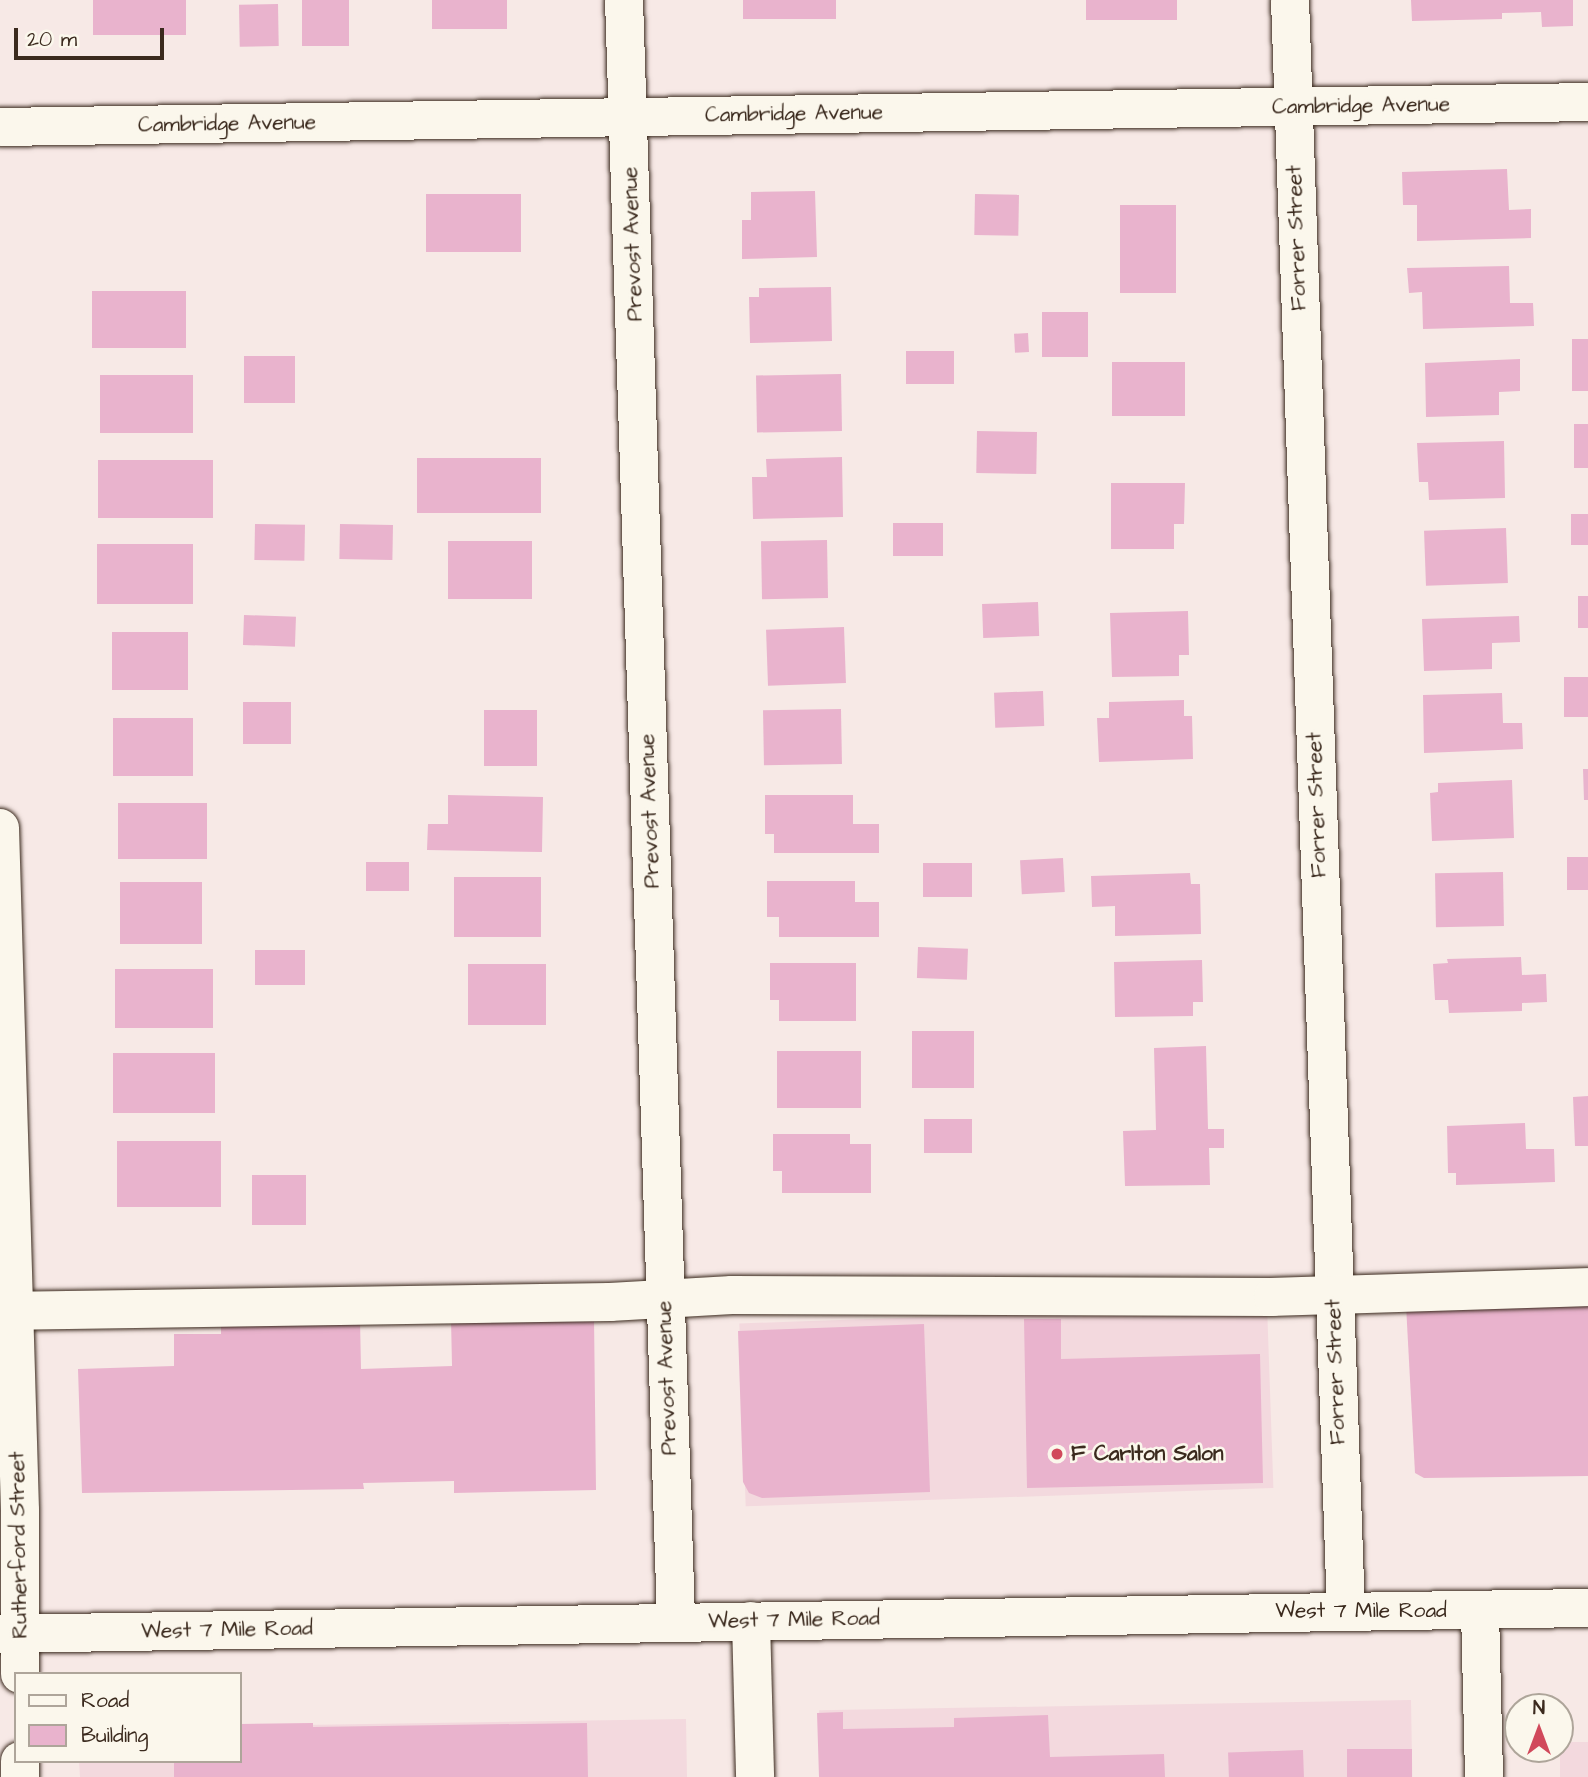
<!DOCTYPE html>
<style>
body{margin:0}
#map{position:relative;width:1588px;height:1777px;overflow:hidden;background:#f7e9e6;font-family:"Architects Daughter",sans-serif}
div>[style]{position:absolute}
.built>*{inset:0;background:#f3d9de;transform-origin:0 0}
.building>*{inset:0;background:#e9b3cd;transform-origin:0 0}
.roads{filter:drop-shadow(0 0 2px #3b2a1e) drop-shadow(0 0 2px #3b2a1e)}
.minor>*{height:38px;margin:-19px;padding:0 19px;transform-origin:19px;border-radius:19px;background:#fbf7ec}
.major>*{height:38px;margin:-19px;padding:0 19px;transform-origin:19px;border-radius:19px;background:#fbf7ec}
.dots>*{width:19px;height:19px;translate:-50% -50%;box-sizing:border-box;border:4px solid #fbf7ec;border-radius:50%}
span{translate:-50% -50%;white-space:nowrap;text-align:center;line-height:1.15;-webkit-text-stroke:5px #fbf7ec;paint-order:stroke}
.street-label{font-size:21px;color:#3b2a1e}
.poi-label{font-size:21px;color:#3b2a1e;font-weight:700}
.left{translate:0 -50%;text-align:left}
.legend{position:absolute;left:14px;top:1672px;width:228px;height:91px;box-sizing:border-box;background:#fbf7ec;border:2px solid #aea59a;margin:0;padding:9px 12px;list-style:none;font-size:21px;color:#3b2a1e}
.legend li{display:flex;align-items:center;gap:14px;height:35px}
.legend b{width:35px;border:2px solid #aea59a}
.north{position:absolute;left:1504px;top:1693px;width:70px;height:70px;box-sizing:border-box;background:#fbf7ec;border:2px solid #aea59a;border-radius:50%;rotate:0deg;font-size:19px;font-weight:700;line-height:28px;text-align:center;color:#3b2a1e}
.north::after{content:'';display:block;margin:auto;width:24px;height:32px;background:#d1495b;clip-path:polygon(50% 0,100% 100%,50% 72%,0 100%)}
.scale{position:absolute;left:14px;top:28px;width:150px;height:32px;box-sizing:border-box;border:4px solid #3b2a1e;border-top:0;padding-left:9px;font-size:21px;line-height:24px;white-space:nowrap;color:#3b2a1e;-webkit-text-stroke:5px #fbf7ec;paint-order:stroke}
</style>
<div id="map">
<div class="built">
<i style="left:1267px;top:1305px;width:183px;height:528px;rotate:88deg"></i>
<i style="left:1411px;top:1700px;width:77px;height:592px;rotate:89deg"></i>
<i style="clip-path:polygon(686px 1719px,687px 1777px,80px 1777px,79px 1761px,240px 1761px,240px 1726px)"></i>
<i style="left:1560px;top:1742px;width:28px;height:35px"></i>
</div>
<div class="building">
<i style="left:93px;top:0;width:93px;height:35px"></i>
<i style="left:302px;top:0;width:47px;height:46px"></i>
<i style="left:432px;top:0;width:75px;height:29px"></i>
<i style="left:743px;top:0;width:93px;height:19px"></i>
<i style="left:1086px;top:0;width:91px;height:20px"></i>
<i style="clip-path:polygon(1411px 0,1573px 0,1573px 26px,1542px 27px,1541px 12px,1502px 13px,1502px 19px,1412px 21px)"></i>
<i style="left:278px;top:4px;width:42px;height:39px;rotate:89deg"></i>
<i style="clip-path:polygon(1507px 169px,1509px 210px,1531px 209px,1531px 238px,1417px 241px,1417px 205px,1403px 205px,1402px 172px)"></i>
<i style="clip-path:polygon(815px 191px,817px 257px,742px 259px,742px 220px,751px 220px,751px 192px)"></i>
<i style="left:426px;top:194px;width:95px;height:58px"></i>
<i style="left:975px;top:194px;width:44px;height:41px;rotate:1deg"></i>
<i style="left:1120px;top:205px;width:56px;height:88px"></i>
<i style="clip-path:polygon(1509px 266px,1510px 303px,1533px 303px,1534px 326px,1423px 329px,1422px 292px,1409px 293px,1407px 268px)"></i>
<i style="clip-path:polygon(831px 287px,832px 341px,750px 343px,749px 297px,759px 297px,759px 288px)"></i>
<i style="left:92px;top:291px;width:94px;height:57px"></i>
<i style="left:1042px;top:312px;width:46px;height:45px"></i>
<i style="left:1028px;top:333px;width:19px;height:14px;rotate:87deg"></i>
<i style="left:1572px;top:339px;width:16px;height:52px"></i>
<i style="left:954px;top:351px;width:33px;height:48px;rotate:90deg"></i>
<i style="left:295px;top:356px;width:47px;height:51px;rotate:90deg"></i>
<i style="clip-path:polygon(1520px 359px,1520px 391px,1499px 392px,1499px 415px,1426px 417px,1425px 363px)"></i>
<i style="left:1112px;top:362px;width:73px;height:54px"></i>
<i style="left:841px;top:374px;width:57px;height:85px;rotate:89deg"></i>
<i style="left:100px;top:375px;width:93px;height:58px"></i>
<i style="left:1588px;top:424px;width:44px;height:14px;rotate:90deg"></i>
<i style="left:977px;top:431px;width:60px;height:42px;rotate:1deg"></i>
<i style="clip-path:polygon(1504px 441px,1505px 498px,1429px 500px,1428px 482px,1419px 482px,1417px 443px)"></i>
<i style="clip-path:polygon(842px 457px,843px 517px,753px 519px,752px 477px,767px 477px,766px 459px)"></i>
<i style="left:541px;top:458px;width:55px;height:124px;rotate:90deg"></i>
<i style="left:98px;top:460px;width:115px;height:58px"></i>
<i style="clip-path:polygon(1111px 483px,1185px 483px,1184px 524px,1174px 524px,1174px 549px,1111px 549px)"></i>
<i style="left:1588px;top:514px;width:31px;height:17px;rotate:90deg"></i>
<i style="left:893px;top:523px;width:50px;height:33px"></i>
<i style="left:255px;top:524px;width:50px;height:36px;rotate:1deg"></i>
<i style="left:340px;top:524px;width:53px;height:35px;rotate:1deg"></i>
<i style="left:1506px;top:528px;width:55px;height:82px;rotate:88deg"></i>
<i style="left:827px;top:540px;width:58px;height:66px;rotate:89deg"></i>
<i style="left:448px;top:541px;width:84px;height:58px"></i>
<i style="left:97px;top:544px;width:96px;height:60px"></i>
<i style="left:1578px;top:596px;width:10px;height:32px"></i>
<i style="left:1038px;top:602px;width:34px;height:56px;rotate:88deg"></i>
<i style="clip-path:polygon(1188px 611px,1189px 655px,1179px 655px,1179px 676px,1112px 677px,1110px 613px)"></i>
<i style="left:244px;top:615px;width:52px;height:30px;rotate:2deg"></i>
<i style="clip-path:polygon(1519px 616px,1520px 642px,1492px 643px,1492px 669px,1424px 671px,1422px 619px)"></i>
<i style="left:844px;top:627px;width:56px;height:78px;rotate:88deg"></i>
<i style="left:112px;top:632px;width:76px;height:58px"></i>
<i style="left:1588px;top:677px;width:40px;height:24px;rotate:90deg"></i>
<i style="left:1043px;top:691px;width:35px;height:49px;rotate:88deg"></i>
<i style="clip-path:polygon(1502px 693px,1503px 723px,1522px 723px,1523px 749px,1424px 753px,1423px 695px)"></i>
<i style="clip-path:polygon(1184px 700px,1184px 716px,1192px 716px,1193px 759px,1099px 762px,1097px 718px,1109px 718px,1109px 702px)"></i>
<i style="left:243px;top:702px;width:48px;height:42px"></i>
<i style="left:841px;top:709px;width:55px;height:78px;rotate:89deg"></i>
<i style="left:484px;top:710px;width:53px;height:56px"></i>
<i style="left:113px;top:718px;width:80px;height:58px"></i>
<i style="clip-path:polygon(1583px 769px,1588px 769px,1588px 800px,1584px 800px)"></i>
<i style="clip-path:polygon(1512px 780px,1514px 838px,1432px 841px,1430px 793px,1438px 792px,1438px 783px)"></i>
<i style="clip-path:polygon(448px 795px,543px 797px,542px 852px,427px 850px,428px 824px,448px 824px)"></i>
<i style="clip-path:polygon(765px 795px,853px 795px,853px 824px,879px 824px,879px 853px,774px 853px,774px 834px,765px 834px)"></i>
<i style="left:118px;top:803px;width:89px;height:56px"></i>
<i style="left:1567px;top:857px;width:21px;height:33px"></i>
<i style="left:1063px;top:858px;width:34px;height:43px;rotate:87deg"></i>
<i style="left:366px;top:862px;width:43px;height:29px"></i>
<i style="left:923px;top:863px;width:49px;height:34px"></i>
<i style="left:1503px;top:872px;width:54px;height:68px;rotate:89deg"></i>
<i style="clip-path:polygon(1190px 873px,1191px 884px,1200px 884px,1201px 934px,1115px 936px,1115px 906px,1092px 907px,1091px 876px)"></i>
<i style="left:454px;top:877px;width:87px;height:60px"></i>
<i style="clip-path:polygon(767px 881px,855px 881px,855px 902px,879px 902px,879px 937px,779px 937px,779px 917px,767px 917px)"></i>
<i style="left:120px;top:882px;width:82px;height:62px"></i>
<i style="left:918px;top:947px;width:50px;height:31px;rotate:2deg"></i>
<i style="left:255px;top:950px;width:50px;height:35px"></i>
<i style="clip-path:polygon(1521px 957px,1522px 975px,1546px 974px,1547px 1002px,1522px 1003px,1522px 1011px,1449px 1013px,1448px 1000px,1435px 1000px,1433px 964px,1448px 963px,1447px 959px)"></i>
<i style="clip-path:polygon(1202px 960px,1203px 1002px,1193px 1002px,1193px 1016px,1115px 1017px,1114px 962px)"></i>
<i style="clip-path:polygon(770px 963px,856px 963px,856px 1021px,779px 1021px,779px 1000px,770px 1000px)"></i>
<i style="left:468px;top:964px;width:78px;height:61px"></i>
<i style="left:115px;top:969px;width:98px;height:59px"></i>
<i style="left:912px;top:1031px;width:62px;height:57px"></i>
<i style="clip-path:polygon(1206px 1046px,1208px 1129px,1224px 1129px,1224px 1148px,1209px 1148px,1210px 1185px,1125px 1186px,1123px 1131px,1156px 1130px,1154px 1048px)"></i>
<i style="left:777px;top:1051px;width:84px;height:57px"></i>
<i style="left:113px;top:1053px;width:102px;height:60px"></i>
<i style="clip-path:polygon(1588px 1096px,1588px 1146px,1575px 1146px,1573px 1097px)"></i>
<i style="left:924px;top:1119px;width:48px;height:34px"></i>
<i style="clip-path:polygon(1525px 1123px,1526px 1149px,1554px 1149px,1555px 1182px,1456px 1185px,1456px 1173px,1448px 1173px,1447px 1126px)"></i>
<i style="clip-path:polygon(773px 1134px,850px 1134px,850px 1144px,871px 1144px,871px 1193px,782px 1193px,782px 1171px,773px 1171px)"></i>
<i style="left:117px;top:1141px;width:104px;height:66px"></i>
<i style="left:252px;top:1175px;width:54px;height:50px"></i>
<i style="clip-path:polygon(1588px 1303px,1588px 1476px,1424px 1478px,1415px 1473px,1406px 1305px)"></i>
<i style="clip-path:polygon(594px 1317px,596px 1490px,454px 1493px,454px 1481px,363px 1483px,364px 1489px,82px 1493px,78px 1369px,174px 1366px,174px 1334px,221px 1334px,221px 1324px,360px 1320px,361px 1369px,452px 1366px,451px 1319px)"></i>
<i style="clip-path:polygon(1024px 1319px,1061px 1319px,1061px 1359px,1260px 1354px,1263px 1483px,1027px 1488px)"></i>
<i style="clip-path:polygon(924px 1324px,930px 1492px,762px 1498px,749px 1493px,743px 1482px,738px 1331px)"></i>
<i style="clip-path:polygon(843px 1712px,843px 1729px,954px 1727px,954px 1718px,1048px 1715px,1050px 1757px,1164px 1754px,1165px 1777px,819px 1777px,817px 1713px)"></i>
<i style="clip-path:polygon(313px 1723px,313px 1727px,587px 1723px,588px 1777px,174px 1777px,174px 1761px,240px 1761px,240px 1724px)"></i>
<i style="left:1412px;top:1749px;width:28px;height:65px;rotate:90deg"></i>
<i style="left:1303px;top:1750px;width:27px;height:75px;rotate:88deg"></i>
</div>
<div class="roads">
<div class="minor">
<i style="left:624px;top:0;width:1623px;rotate:88.16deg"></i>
<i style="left:1290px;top:0;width:1611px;rotate:88.01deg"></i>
<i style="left:0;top:127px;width:1588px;rotate:-0.9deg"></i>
<i style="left:0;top:828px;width:683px;rotate:88.32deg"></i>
<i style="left:20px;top:1511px;width:163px;rotate:90deg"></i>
<i style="left:0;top:1311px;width:610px;rotate:-0.85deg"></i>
<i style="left:610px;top:1302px;width:122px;rotate:-3.3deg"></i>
<i style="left:732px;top:1295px;width:541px;rotate:0.21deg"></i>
<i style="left:1273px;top:1297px;width:315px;rotate:-1.8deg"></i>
<i style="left:1480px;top:1611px;width:166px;rotate:88.6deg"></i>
<i style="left:751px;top:1621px;width:156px;rotate:88.5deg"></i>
<i style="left:20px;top:1761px;width:16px;rotate:90deg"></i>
</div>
<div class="major">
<i style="left:0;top:1634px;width:1588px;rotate:-0.94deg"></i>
</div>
</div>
<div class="dots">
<i style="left:1057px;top:1454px;background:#d1495b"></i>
</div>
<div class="street-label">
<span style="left:1361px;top:106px;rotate:-1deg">Cambridge Avenue</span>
<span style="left:794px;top:114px;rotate:-1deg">Cambridge Avenue</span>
<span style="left:227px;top:124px;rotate:-1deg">Cambridge Avenue</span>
<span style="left:1297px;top:238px;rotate:-92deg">Forrer Street</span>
<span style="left:633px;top:244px;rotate:-92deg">Prevost Avenue</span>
<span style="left:1317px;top:805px;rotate:-92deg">Forrer Street</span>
<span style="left:650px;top:811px;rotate:-92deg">Prevost Avenue</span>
<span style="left:1336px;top:1372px;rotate:-92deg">Forrer Street</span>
<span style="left:667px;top:1378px;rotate:-92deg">Prevost Avenue</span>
<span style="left:19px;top:1545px;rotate:-91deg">Rutherford Street</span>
<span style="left:1361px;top:1611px">West 7 Mile Road</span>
<span style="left:794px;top:1620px;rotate:-1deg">West 7 Mile Road</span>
<span style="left:227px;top:1630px;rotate:-1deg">West 7 Mile Road</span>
</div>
<div class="poi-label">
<span class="left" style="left:1071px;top:1454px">F Carlton Salon</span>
</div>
<ul class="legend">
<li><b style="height:9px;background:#fbf7ec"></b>Road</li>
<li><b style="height:19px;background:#e9b3cd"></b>Building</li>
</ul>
<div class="north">N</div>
<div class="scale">20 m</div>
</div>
